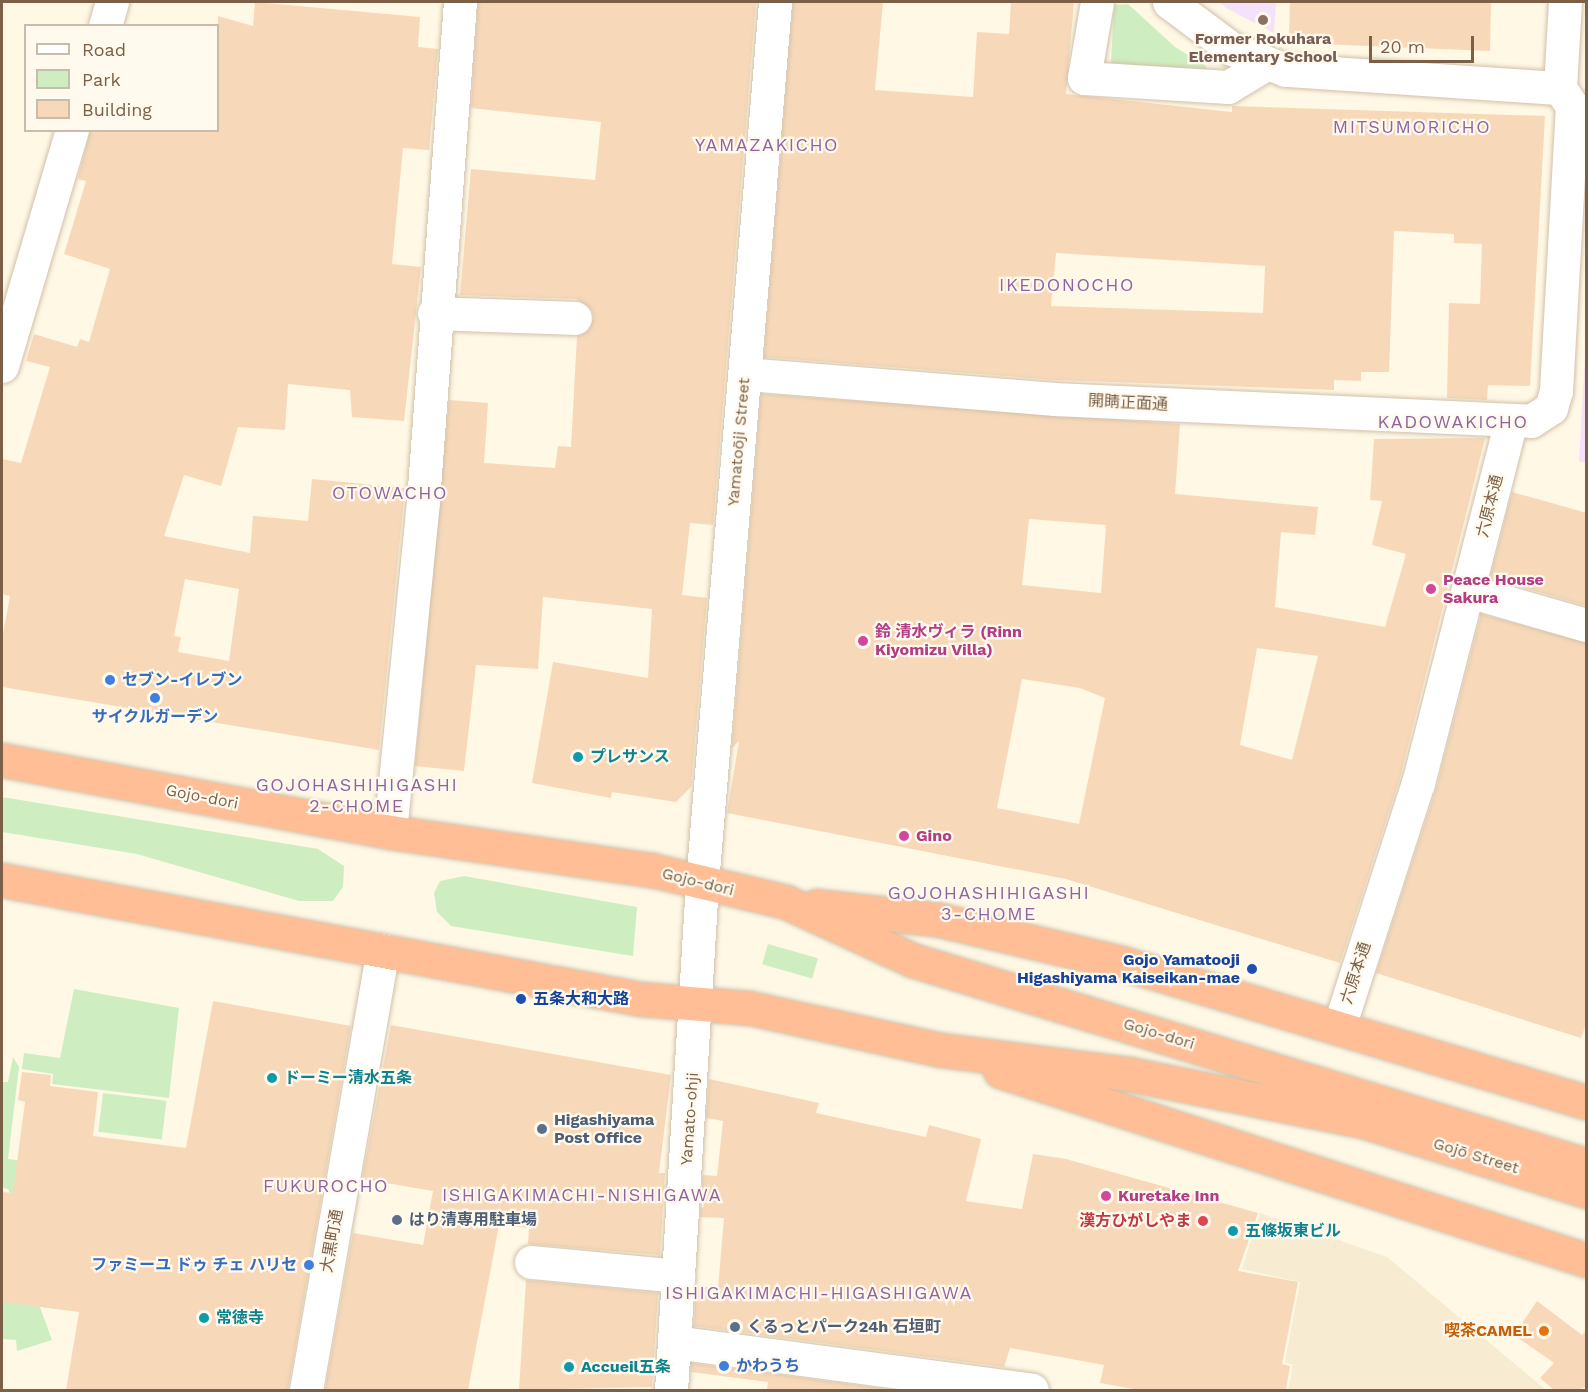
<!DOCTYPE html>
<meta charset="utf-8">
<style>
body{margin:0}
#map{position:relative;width:1588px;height:1392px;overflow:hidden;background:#fef8e5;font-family:"Work Sans","Noto Sans JP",sans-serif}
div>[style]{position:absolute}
.residential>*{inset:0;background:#f7ebd2}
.education>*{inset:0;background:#f5e1fb}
.green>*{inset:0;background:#ceeec1;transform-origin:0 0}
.building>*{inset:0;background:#f7d9b9}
.roads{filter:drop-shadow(0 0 2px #d2c0a9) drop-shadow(0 0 2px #d2c0a9)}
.street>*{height:33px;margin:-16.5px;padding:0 16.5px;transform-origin:16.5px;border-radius:16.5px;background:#fff}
.secondary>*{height:33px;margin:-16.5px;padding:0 16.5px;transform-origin:16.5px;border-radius:16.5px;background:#fff}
.highway>*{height:33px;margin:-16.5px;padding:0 16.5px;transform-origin:16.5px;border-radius:16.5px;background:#ffbe96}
.dots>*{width:16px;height:16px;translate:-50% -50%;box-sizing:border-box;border:3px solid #fffaed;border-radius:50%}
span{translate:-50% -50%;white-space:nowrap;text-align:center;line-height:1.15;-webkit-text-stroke:4.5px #fffaed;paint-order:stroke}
.education-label{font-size:16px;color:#785e54;font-weight:700}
.street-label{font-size:16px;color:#7b5f47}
.hotel-label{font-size:16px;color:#b23c85;font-weight:700}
.left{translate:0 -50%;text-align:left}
.shop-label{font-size:16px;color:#366cbe;font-weight:700}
.right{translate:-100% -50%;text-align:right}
.culture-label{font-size:16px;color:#0d838f;font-weight:700}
.transit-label{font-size:16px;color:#164399;font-weight:700}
.service-label{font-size:16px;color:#4e5e75;font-weight:700}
.health-label{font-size:16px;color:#be3a42;font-weight:700}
.food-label{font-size:16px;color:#c56008;font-weight:700}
.neighbourhood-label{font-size:18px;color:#91629f;letter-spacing:1.5px}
.frame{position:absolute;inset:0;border:3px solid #7b5f47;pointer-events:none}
.legend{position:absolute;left:24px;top:24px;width:195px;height:108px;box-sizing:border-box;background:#fffaed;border:2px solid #cabcab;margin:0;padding:8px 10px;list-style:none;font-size:18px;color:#7b5f47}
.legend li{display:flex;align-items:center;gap:12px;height:30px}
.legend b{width:30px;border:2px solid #cabcab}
.scale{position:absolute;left:1369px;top:36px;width:105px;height:27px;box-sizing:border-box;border:3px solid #7b5f47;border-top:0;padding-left:8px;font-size:18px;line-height:21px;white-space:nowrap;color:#7b5f47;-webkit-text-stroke:4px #fffaed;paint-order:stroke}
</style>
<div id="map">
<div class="residential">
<i style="clip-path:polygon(1260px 1213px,1387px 1257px,1546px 1390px,1288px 1390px,1293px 1365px,1285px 1362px,1300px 1282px,1242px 1269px)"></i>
</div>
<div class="education">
<i style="clip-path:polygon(1219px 2px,1276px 2px,1274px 33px,1226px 8px)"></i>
<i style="clip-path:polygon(1586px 340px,1586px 463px,1579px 461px)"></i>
</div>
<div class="green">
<i style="clip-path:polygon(1128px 4px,1175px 47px,1206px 66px,1206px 71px,1111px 63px,1114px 5px)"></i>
<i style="clip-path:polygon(2px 797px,318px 849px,344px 866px,343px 887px,333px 901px,299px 901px,137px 854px,2px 832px)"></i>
<i style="clip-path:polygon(464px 876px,637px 907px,633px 956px,451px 926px,437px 912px,434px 893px,440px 881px)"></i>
<i style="left:768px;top:944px;width:52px;height:21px;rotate:16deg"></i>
<i style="clip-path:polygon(74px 989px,179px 1008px,169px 1098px,52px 1084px,53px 1074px,22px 1069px,24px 1053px,60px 1058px)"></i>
<i style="clip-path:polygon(13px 1057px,19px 1067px,8px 1159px,39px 1163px,29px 1277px,52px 1340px,17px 1351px,16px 1340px,2px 1339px,2px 1270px,11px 1268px,9px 1190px,2px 1187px,2px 1082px,8px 1082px)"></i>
<i style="left:103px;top:1093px;width:64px;height:39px;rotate:7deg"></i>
</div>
<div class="building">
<i style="clip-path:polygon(evenodd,255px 2px,420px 17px,418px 47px,438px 49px,429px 150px,403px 148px,392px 264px,421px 267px,404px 421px,352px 417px,350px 390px,288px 384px,285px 430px,238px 427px,221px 486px,184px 475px,164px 536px,250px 553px,253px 516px,308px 521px,312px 479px,405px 488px,379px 750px,2px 687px,2px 639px,10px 596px,2px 594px,2px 459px,21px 463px,50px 367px,26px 361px,34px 334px,77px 347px,80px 339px,89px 342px,110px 269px,64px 254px,86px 181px,78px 179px,90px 130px,218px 130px,218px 16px,253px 26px,255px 2px,185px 579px,239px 589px,229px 661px,178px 652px,181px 637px,174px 636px,185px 579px)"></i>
<i style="clip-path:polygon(478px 2px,756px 2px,713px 525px,690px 523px,682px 595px,707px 598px,691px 787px,676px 802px,612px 792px,611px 798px,532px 783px,553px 662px,648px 678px,652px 609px,543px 597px,538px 669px,476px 665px,464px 771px,415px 766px,449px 400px,488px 403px,484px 463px,555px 468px,558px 446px,571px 447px,577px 336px,594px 319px,591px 309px,576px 299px,460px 295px,471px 169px,595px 180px,601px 122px,471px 108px)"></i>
<i style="clip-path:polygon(evenodd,793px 2px,883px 2px,875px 90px,973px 97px,977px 32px,1009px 34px,1011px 2px,1074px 2px,1066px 94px,1232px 112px,1232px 106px,1545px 116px,1530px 386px,1488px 385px,1487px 400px,1447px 398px,1449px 303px,1480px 304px,1482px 244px,1454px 243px,1454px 234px,1394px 231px,1389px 372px,1361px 372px,1361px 381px,1334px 380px,1334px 390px,1055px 380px,764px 357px,793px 2px,1056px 253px,1265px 266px,1263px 313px,1051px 306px,1056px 253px)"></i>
<i style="clip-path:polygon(1290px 2px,1491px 2px,1490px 51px,1319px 44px,1319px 37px,1289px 36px)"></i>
<i style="clip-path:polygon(evenodd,761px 394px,1180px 424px,1175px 494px,1318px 507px,1315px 535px,1281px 532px,1275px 607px,1385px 627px,1406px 554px,1372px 545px,1382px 501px,1370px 500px,1374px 439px,1485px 438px,1400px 778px,1340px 963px,1066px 879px,727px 813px,739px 741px,732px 748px,761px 394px,1029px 519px,1106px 525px,1101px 593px,1022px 585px,1029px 519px,761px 394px,1257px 648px,1318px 656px,1292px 760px,1240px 745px,1257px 648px,761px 394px,1022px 679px,1080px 688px,1105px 698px,1079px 824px,997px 808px,1022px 679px)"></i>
<i style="clip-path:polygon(1512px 492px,1587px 513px,1587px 606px,1490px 578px)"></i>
<i style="clip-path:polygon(1481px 614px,1587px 643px,1587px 1022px,1581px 1038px,1376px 973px,1436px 789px)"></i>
<i style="clip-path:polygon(213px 1001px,351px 1026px,288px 1390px,66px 1390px,79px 1312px,2px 1302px,2px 1192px,13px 1193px,25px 1102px,18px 1100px,22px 1072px,51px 1075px,50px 1086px,98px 1092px,93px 1136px,186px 1148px)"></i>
<i style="clip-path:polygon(391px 1025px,671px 1075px,659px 1173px,665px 1173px,660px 1255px,528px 1244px,529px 1228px,499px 1225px,468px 1390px,325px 1390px,353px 1233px,423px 1245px,433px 1191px,362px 1179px)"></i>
<i style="clip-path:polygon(709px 1079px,819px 1103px,816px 1113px,926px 1137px,929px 1125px,981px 1139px,966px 1201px,1022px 1209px,1033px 1154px,1066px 1159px,1258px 1213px,1238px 1271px,1298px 1282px,1282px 1364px,1290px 1366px,1286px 1390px,1139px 1390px,1100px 1383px,1104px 1365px,1010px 1348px,1004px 1367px,694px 1326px,696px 1286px,718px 1288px,724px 1218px,700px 1217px,703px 1175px,717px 1176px,723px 1121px,706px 1118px)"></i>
<i style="clip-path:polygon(526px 1280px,658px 1293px,652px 1387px,519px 1390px)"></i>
<i style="clip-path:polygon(1537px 1301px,1582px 1335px,1587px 1330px,1587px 1386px,1578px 1390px,1554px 1390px,1540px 1378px,1554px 1363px,1514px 1335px)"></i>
<i style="clip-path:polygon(691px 1363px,895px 1390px,767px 1390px,768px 1382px,691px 1372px)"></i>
</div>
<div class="roads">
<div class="street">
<i style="left:1097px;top:2px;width:77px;rotate:99.7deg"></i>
<i style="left:1084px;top:78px;width:144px;rotate:3.6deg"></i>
<i style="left:1228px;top:87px;width:44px;rotate:-31.2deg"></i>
<i style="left:105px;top:26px;width:25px;rotate:-74deg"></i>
<i style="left:434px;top:313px;width:141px;rotate:2deg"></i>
<i style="left:2px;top:366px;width:246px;rotate:-73.5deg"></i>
<i style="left:745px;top:374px;width:310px;rotate:4.6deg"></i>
<i style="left:1054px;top:399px;width:478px;rotate:2.6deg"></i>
<i style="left:1531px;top:421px;width:24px;rotate:-33deg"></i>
<i style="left:1551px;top:408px;width:18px;rotate:-74deg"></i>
<i style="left:1556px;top:391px;width:285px;rotate:-86.8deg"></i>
<i style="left:1572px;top:106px;width:22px;rotate:-124deg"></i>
<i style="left:1560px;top:88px;width:86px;rotate:-86.7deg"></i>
<i style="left:1468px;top:591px;width:123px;rotate:16.1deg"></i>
<i style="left:390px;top:832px;width:333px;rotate:-84.3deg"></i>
<i style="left:423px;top:501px;width:500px;rotate:-85.76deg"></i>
<i style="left:702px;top:883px;width:884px;rotate:-85.26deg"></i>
<i style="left:1339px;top:1027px;width:256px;rotate:-72.1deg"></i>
<i style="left:1418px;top:783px;width:373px;rotate:-75.6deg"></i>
<i style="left:531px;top:1262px;width:148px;rotate:5.4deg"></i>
<i style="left:674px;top:1342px;width:361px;rotate:7.6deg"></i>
<i style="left:306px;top:1390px;width:446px;rotate:-80.1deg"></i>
</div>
<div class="secondary">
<i style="left:1169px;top:2px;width:79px;rotate:36.7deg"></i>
<i style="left:1232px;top:49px;width:58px;rotate:21.3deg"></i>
<i style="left:1286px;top:70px;width:275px;rotate:3.8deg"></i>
<i style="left:671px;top:1390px;width:508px;rotate:-86.5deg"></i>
</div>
<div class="highway">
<i style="left:2px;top:760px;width:395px;rotate:10.5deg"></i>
<i style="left:390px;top:832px;width:265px;rotate:8.3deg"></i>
<i style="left:652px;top:870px;width:138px;rotate:13.4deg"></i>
<i style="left:786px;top:902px;width:139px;rotate:24.7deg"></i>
<i style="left:912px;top:960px;width:704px;rotate:16.92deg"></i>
<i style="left:2px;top:880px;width:650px;rotate:10.55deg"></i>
<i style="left:641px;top:999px;width:109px;rotate:4.7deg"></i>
<i style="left:750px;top:1008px;width:196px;rotate:12.4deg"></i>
<i style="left:941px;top:1050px;width:190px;rotate:7.3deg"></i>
<i style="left:1129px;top:1074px;width:242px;rotate:11.4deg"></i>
<i style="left:1366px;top:1122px;width:231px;rotate:17.4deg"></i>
<i style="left:816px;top:906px;width:125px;rotate:6.4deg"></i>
<i style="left:940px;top:920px;width:187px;rotate:13.3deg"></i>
<i style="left:1122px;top:963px;width:484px;rotate:16.7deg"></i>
<i style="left:1000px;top:1071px;width:616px;rotate:17.88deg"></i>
</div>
</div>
<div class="dots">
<i style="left:1263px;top:20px;background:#8d6e63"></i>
<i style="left:1431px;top:589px;background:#d1479c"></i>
<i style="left:863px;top:641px;background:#d1479c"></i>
<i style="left:110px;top:680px;background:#3f7fe0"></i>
<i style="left:155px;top:698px;background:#3f7fe0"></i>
<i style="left:578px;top:757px;background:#0f9aa8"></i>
<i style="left:904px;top:836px;background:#d1479c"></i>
<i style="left:1252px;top:969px;background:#1a4fb4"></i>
<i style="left:521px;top:999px;background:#1a4fb4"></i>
<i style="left:272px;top:1078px;background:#0f9aa8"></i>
<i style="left:542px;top:1129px;background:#5c6f8a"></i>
<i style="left:1106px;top:1196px;background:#d1479c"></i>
<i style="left:397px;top:1220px;background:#5c6f8a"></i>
<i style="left:1203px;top:1221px;background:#e0444e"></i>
<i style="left:1233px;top:1231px;background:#0f9aa8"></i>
<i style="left:309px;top:1265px;background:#3f7fe0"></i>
<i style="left:204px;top:1318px;background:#0f9aa8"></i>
<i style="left:735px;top:1327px;background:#5c6f8a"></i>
<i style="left:1544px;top:1331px;background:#e8710a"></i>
<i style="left:724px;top:1366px;background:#3f7fe0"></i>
<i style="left:569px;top:1367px;background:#0f9aa8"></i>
</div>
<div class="education-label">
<span style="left:1263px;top:48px">Former Rokuhara<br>Elementary School</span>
</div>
<div class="street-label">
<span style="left:1128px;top:403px;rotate:3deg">開睛正面通</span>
<span style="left:739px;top:442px;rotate:-85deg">Yamatoōji Street</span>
<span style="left:1490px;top:506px;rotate:-76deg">六原本通</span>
<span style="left:202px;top:797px;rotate:11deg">Gojo-dori</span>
<span style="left:698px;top:882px;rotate:14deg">Gojo-dori</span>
<span style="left:1356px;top:973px;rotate:-72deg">六原本通</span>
<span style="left:1159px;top:1034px;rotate:17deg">Gojo-dori</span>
<span style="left:690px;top:1119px;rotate:-86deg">Yamato-ohji</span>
<span style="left:1476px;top:1156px;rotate:17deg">Gojō Street</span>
<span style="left:332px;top:1241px;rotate:-80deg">大黒町通</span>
</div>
<div class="hotel-label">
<span class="left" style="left:1443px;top:589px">Peace House<br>Sakura</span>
<span class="left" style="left:875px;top:641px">鈴 清水ヴィラ (Rinn<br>Kiyomizu Villa)</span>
<span class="left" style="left:916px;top:836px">Gino</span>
<span class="left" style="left:1118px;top:1196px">Kuretake Inn</span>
</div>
<div class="shop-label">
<span class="left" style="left:122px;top:680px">セブン-イレブン</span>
<span style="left:155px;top:717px">サイクルガーデン</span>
<span class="right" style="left:297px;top:1265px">ファミーユ ドゥ チェ ハリセ</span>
<span class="left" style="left:736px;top:1366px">かわうち</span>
</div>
<div class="culture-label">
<span class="left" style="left:590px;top:757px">プレサンス</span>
<span class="left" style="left:284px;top:1078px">ドーミー清水五条</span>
<span class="left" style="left:1245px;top:1231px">五條坂東ビル</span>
<span class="left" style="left:216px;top:1318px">常徳寺</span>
<span class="left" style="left:581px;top:1367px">Accueil五条</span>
</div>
<div class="transit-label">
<span class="right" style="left:1240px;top:969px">Gojo Yamatooji<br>Higashiyama Kaiseikan-mae</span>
<span class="left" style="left:533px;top:999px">五条大和大路</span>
</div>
<div class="service-label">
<span class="left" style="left:554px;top:1129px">Higashiyama<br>Post Office</span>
<span class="left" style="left:409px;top:1220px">はり清専用駐車場</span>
<span class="left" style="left:747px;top:1327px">くるっとパーク24h 石垣町</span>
</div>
<div class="health-label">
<span class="right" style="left:1191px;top:1221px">漢方ひがしやま</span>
</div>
<div class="food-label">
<span class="right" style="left:1532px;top:1331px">喫茶CAMEL</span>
</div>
<div class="neighbourhood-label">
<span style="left:1412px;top:127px">MITSUMORICHO</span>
<span style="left:767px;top:145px">YAMAZAKICHO</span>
<span style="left:1067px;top:285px">IKEDONOCHO</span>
<span style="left:1453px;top:422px">KADOWAKICHO</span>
<span style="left:390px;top:493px">OTOWACHO</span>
<span style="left:357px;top:796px">GOJOHASHIHIGASHI<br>2-CHOME</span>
<span style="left:989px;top:904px">GOJOHASHIHIGASHI<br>3-CHOME</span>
<span style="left:326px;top:1186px">FUKUROCHO</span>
<span style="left:582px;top:1195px">ISHIGAKIMACHI-NISHIGAWA</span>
<span style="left:819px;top:1293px">ISHIGAKIMACHI-HIGASHIGAWA</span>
</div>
<div class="frame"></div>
<ul class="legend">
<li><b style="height:8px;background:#fff"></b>Road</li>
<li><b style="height:16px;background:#ceeec1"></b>Park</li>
<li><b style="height:16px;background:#f7d9b9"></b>Building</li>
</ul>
<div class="scale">20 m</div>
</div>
